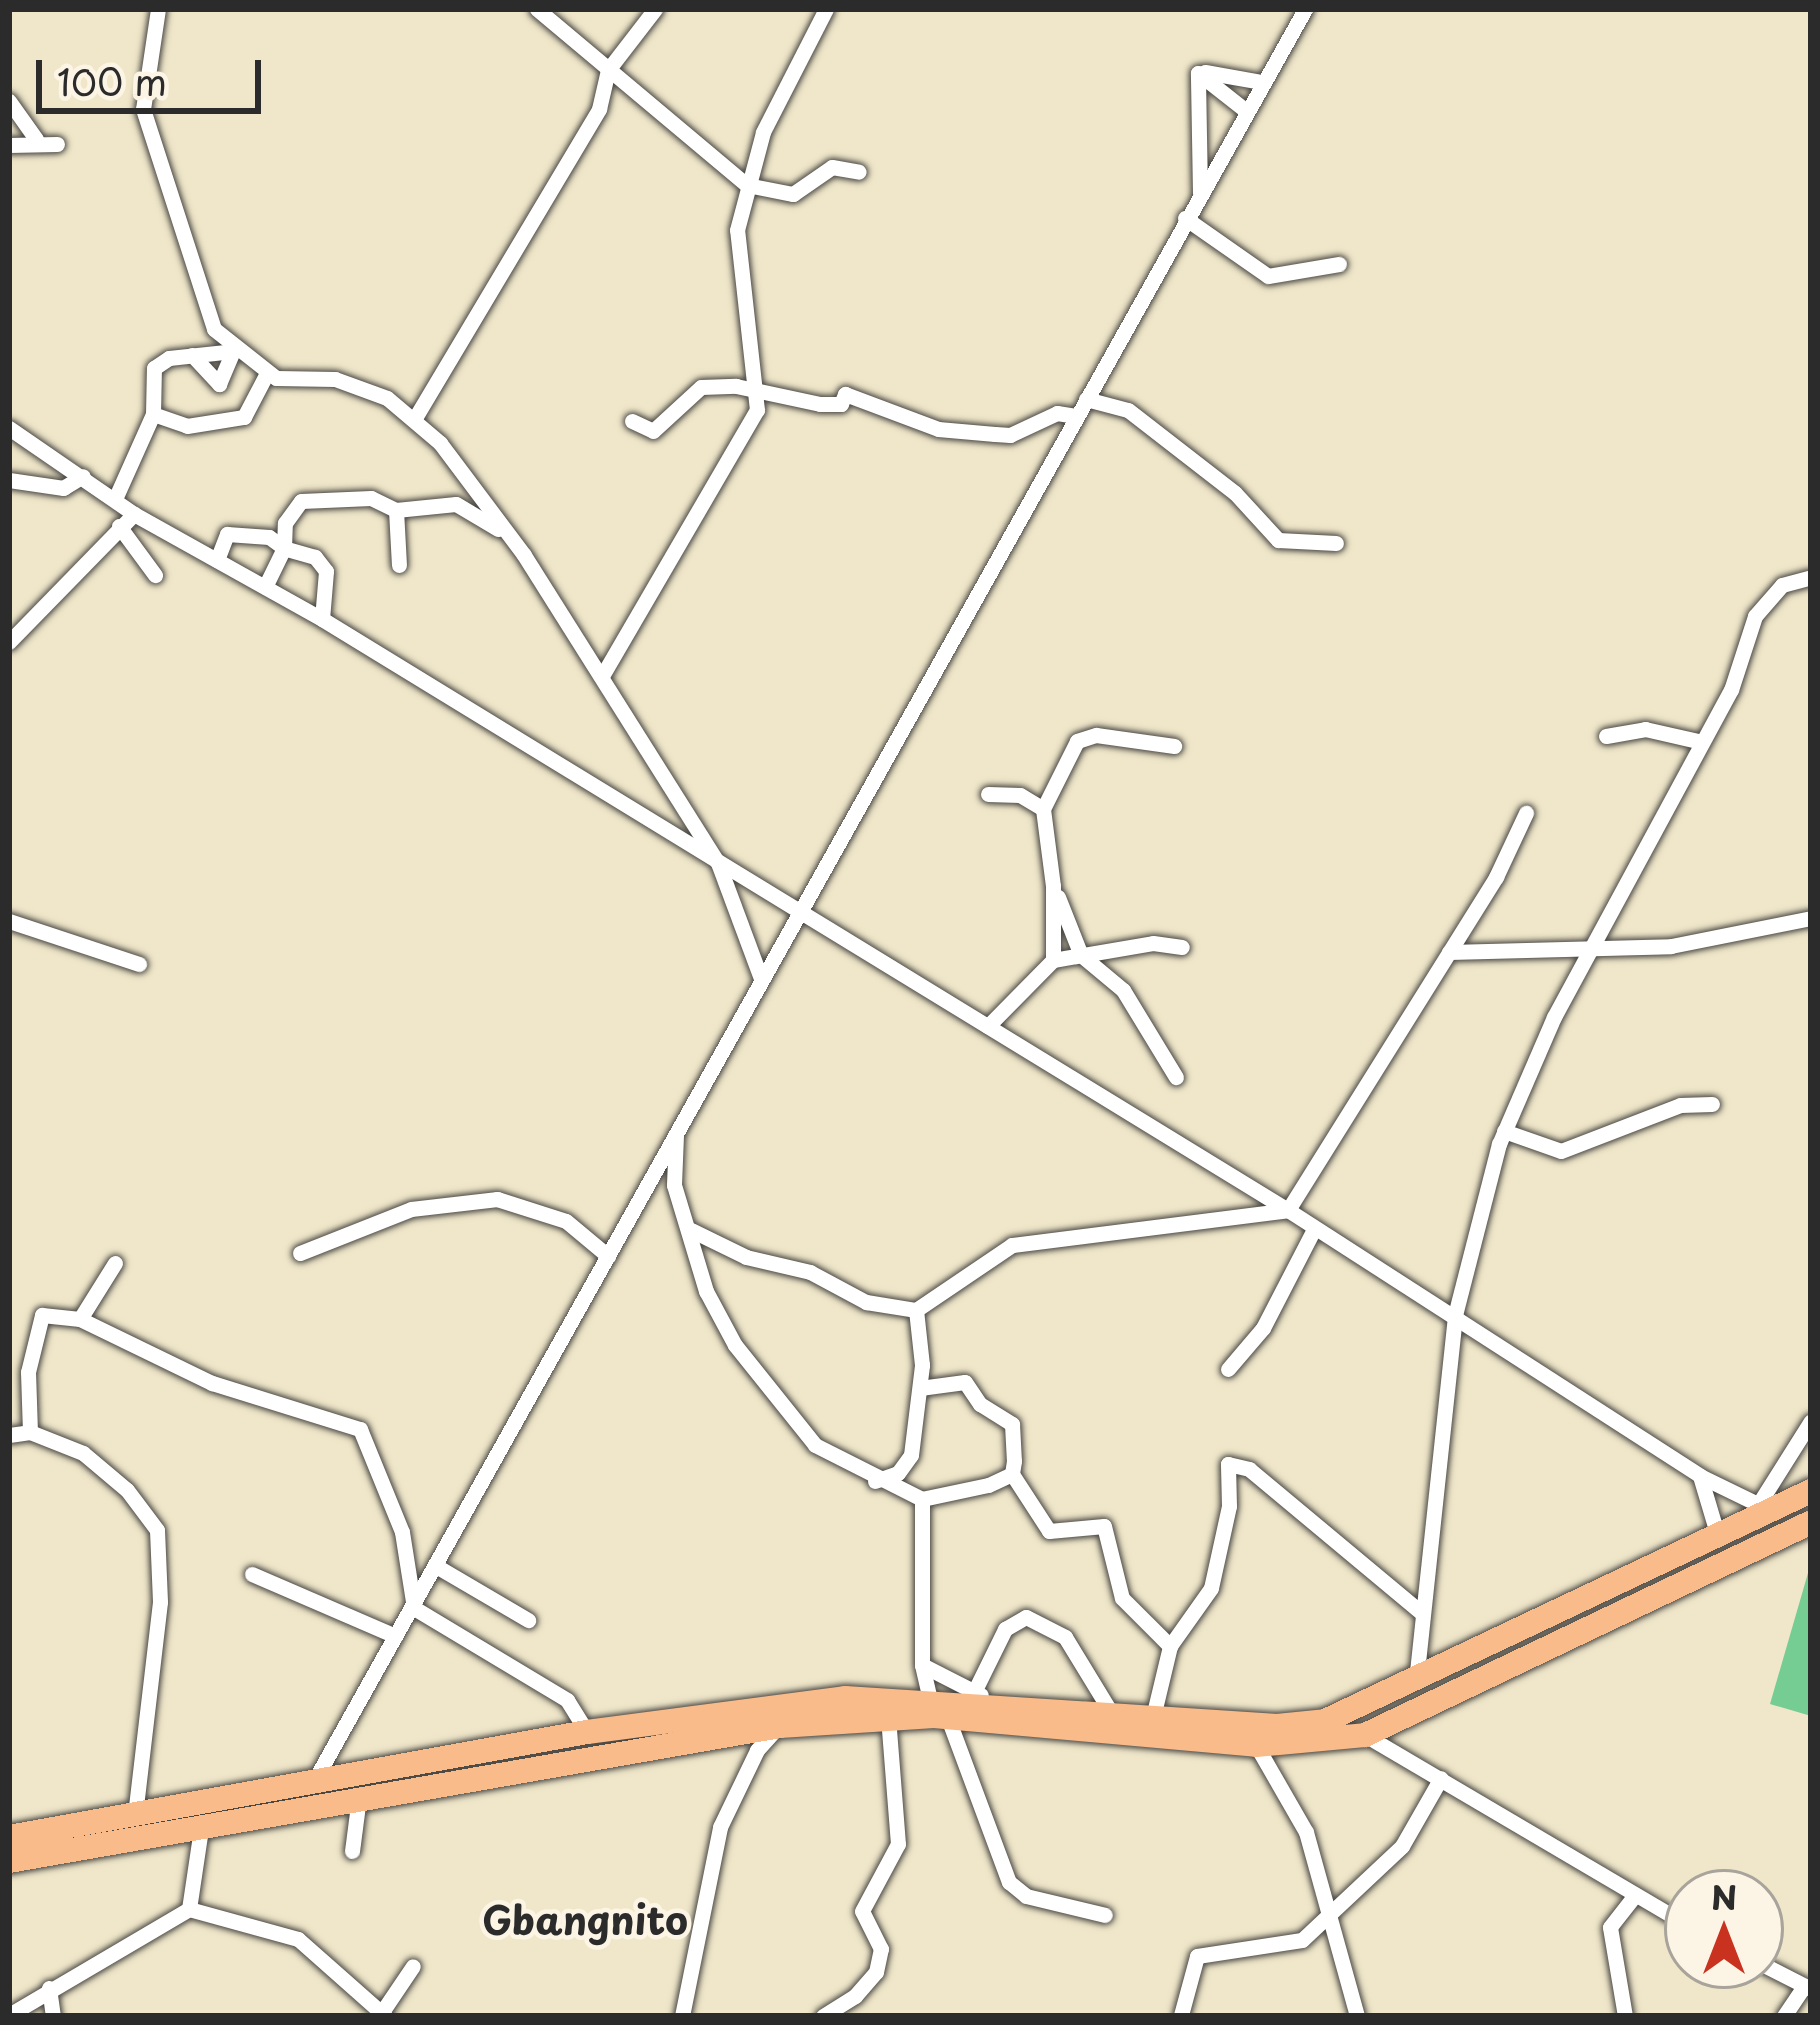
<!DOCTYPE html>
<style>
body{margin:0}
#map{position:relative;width:1820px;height:2025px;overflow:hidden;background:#f0e7ca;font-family:"Playpen Sans",sans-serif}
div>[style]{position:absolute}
.green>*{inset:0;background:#75cd93}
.roads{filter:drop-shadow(0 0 3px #494743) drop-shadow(0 0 3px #494743)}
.minor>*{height:15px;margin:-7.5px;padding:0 7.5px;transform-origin:7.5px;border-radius:7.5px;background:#fff}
.primary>*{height:24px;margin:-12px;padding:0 12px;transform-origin:12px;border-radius:12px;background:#fabb8b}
span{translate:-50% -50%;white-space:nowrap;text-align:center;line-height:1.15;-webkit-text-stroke:9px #fcf5e5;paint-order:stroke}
.quarter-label{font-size:39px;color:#2b2b2b;font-weight:700}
.frame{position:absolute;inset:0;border:12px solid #2b2b2b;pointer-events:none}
.north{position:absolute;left:1664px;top:1869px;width:120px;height:120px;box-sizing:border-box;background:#fcf5e5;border:3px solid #a8a49b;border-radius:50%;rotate:0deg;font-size:33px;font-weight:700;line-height:48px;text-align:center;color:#2b2b2b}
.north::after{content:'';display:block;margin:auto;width:42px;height:54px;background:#c8321e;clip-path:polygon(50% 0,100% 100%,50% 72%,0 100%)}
.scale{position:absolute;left:36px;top:60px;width:225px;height:54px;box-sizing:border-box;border:6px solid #2b2b2b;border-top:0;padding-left:15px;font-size:36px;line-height:42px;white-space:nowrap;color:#2b2b2b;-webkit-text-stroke:9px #fcf5e5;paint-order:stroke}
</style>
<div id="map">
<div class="green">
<i style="clip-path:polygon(1808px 1573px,1811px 1574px,1811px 1716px,1770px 1704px)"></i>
</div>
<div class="roads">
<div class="minor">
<i style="left:158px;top:9px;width:101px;rotate:98.5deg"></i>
<i style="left:143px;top:109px;width:231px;rotate:72.1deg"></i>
<i style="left:214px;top:329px;width:79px;rotate:38.3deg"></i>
<i style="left:276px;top:378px;width:59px;rotate:1deg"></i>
<i style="left:335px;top:379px;width:55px;rotate:20.1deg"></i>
<i style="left:387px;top:398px;width:70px;rotate:40.3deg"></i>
<i style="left:440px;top:443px;width:140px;rotate:53.1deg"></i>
<i style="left:524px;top:555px;width:364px;rotate:57.8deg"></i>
<i style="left:718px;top:863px;width:121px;rotate:69.6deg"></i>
<i style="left:537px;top:9px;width:274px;rotate:40deg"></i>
<i style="left:747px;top:185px;width:47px;rotate:11.1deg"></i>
<i style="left:793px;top:194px;width:47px;rotate:-34.7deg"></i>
<i style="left:832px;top:167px;width:27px;rotate:10deg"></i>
<i style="left:1205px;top:72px;width:58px;rotate:10deg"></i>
<i style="left:9px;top:101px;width:47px;rotate:54.6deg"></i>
<i style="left:9px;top:145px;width:48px;rotate:-1.2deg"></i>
<i style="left:1200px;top:193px;width:120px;rotate:-91deg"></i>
<i style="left:1198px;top:73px;width:60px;rotate:38.2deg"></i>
<i style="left:1185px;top:218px;width:101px;rotate:34.9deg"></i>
<i style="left:1268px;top:276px;width:72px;rotate:-9.6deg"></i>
<i style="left:192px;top:355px;width:40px;rotate:47deg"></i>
<i style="left:219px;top:384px;width:36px;rotate:-67deg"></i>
<i style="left:1086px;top:399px;width:43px;rotate:14.7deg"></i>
<i style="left:1128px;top:410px;width:135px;rotate:37.8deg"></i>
<i style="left:1235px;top:493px;width:64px;rotate:47.5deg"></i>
<i style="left:1278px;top:540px;width:58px;rotate:3deg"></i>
<i style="left:153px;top:414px;width:36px;rotate:19deg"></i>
<i style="left:187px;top:426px;width:58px;rotate:-9deg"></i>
<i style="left:244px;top:417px;width:50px;rotate:-62.4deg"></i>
<i style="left:415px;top:418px;width:360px;rotate:-59.2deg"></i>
<i style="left:599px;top:109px;width:40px;rotate:-77deg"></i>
<i style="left:608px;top:70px;width:77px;rotate:-52.4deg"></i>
<i style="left:632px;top:421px;width:23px;rotate:25deg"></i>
<i style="left:653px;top:431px;width:65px;rotate:-42.5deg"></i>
<i style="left:701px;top:387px;width:35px;rotate:-2deg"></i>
<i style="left:736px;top:386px;width:86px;rotate:12.1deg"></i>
<i style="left:820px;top:404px;width:21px"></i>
<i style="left:841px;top:404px;width:11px;rotate:-68deg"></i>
<i style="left:845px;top:394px;width:99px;rotate:20.6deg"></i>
<i style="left:938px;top:429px;width:57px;rotate:5deg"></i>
<i style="left:995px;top:434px;width:15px;rotate:4deg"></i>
<i style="left:1010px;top:435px;width:52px;rotate:-25.1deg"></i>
<i style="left:1057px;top:413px;width:19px;rotate:9deg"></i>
<i style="left:9px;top:428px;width:152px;rotate:34.5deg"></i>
<i style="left:134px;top:514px;width:215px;rotate:29.2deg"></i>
<i style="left:322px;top:619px;width:1132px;rotate:31.46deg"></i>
<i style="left:1288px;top:1210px;width:490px;rotate:32.8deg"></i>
<i style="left:1700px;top:1476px;width:76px;rotate:25.9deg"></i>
<i style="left:9px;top:480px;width:55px;rotate:8.4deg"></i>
<i style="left:63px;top:488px;width:23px;rotate:-31deg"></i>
<i style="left:115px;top:499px;width:93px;rotate:-65.9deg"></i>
<i style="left:153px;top:414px;width:46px;rotate:-88.8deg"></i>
<i style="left:154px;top:368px;width:18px;rotate:-34deg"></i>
<i style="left:169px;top:358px;width:64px;rotate:-6.2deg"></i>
<i style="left:396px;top:510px;width:60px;rotate:-5.7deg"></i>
<i style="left:456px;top:504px;width:49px;rotate:30.8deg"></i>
<i style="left:119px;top:526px;width:61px;rotate:53.7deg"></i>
<i style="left:217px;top:560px;width:28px;rotate:-69deg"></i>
<i style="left:227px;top:534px;width:42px;rotate:4.1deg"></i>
<i style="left:269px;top:537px;width:19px;rotate:36deg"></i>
<i style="left:284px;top:548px;width:43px;rotate:116deg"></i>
<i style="left:322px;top:619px;width:48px;rotate:-85.2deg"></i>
<i style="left:326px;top:571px;width:18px;rotate:-128deg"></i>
<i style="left:315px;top:557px;width:32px;rotate:-164deg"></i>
<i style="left:284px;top:548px;width:25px;rotate:-88deg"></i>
<i style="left:285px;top:523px;width:27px;rotate:-54deg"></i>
<i style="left:301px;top:501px;width:70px;rotate:-2.5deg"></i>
<i style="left:371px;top:498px;width:28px;rotate:26deg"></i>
<i style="left:396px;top:510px;width:55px;rotate:86.9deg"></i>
<i style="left:9px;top:642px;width:179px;rotate:-45.7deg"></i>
<i style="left:602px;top:676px;width:308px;rotate:-59.8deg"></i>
<i style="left:757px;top:410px;width:181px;rotate:-96.3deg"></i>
<i style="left:737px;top:230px;width:101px;rotate:-75.1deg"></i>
<i style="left:763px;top:132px;width:138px;rotate:-62.9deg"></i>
<i style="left:1606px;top:736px;width:40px;rotate:-10deg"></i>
<i style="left:1645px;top:729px;width:58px;rotate:12.8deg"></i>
<i style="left:988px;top:794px;width:32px;rotate:2deg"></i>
<i style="left:1020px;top:795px;width:27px;rotate:31deg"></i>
<i style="left:1043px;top:809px;width:78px;rotate:82.6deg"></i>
<i style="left:1053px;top:886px;width:74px;rotate:90deg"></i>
<i style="left:1053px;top:960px;width:93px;rotate:134.6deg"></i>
<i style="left:1043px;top:809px;width:76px;rotate:-63.4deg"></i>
<i style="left:1077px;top:741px;width:20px;rotate:-18deg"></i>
<i style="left:1096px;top:735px;width:79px;rotate:8deg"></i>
<i style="left:1058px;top:897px;width:62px;rotate:68.4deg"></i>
<i style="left:1081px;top:955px;width:55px;rotate:39.8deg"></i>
<i style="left:1123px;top:990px;width:102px;rotate:58.7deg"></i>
<i style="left:9px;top:921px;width:137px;rotate:18.3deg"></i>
<i style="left:1449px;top:952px;width:222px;rotate:-1.5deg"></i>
<i style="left:1671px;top:946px;width:143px;rotate:-11.3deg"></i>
<i style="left:1053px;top:960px;width:101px;rotate:-9.6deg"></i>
<i style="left:1153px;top:943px;width:29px;rotate:8deg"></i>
<i style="left:1504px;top:1131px;width:60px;rotate:19.3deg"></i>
<i style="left:1561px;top:1151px;width:128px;rotate:-21.1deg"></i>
<i style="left:1680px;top:1105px;width:32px;rotate:-2deg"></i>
<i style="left:676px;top:1135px;width:50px;rotate:92.3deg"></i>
<i style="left:674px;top:1185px;width:111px;rotate:73.2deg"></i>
<i style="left:706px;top:1291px;width:61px;rotate:61.8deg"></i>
<i style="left:735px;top:1345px;width:128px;rotate:51.3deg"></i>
<i style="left:815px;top:1445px;width:120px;rotate:26.8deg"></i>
<i style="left:691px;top:1230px;width:61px;rotate:26.1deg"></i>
<i style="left:746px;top:1257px;width:66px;rotate:13.2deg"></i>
<i style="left:810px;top:1272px;width:64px;rotate:28.2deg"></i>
<i style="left:866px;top:1302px;width:51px;rotate:9.1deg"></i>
<i style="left:916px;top:1310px;width:116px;rotate:-34.1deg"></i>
<i style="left:1012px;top:1245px;width:278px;rotate:-7.2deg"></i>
<i style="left:1288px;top:1210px;width:393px;rotate:-58deg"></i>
<i style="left:1496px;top:877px;width:71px;rotate:-64.9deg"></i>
<i style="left:300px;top:1253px;width:119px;rotate:-21.6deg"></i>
<i style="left:411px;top:1209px;width:87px;rotate:-6.6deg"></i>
<i style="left:497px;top:1199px;width:72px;rotate:17.7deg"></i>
<i style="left:566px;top:1221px;width:55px;rotate:39.8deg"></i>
<i style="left:80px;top:1319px;width:147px;rotate:25.9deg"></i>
<i style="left:212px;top:1383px;width:155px;rotate:17.3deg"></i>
<i style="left:360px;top:1429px;width:111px;rotate:67.8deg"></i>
<i style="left:402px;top:1532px;width:77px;rotate:81deg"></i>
<i style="left:414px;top:1608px;width:179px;rotate:31deg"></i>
<i style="left:567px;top:1700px;width:38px;rotate:58deg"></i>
<i style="left:1228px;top:1369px;width:54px;rotate:-49.5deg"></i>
<i style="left:1263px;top:1328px;width:111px;rotate:-62.7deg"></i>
<i style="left:920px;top:1388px;width:45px;rotate:-7.6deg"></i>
<i style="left:965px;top:1382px;width:27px;rotate:56deg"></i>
<i style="left:980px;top:1404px;width:38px;rotate:32deg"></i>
<i style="left:1012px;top:1424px;width:37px;rotate:87deg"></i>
<i style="left:1014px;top:1461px;width:13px;rotate:99deg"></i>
<i style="left:1012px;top:1474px;width:26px;rotate:155deg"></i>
<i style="left:988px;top:1485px;width:67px;rotate:168deg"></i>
<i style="left:922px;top:1499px;width:166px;rotate:90deg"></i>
<i style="left:922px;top:1665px;width:35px;rotate:77deg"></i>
<i style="left:30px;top:1432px;width:60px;rotate:-91.9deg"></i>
<i style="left:28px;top:1372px;width:59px;rotate:-76.2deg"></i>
<i style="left:42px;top:1315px;width:38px;rotate:6deg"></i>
<i style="left:80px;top:1319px;width:66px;rotate:-58deg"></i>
<i style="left:9px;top:1435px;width:21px;rotate:-8deg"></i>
<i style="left:30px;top:1432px;width:57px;rotate:21.6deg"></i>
<i style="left:83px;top:1453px;width:57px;rotate:40.1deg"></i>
<i style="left:127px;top:1490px;width:50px;rotate:53.1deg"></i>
<i style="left:157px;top:1530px;width:72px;rotate:87.6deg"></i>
<i style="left:160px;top:1602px;width:213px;rotate:96.7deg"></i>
<i style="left:1012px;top:1474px;width:68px;rotate:57deg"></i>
<i style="left:1049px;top:1531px;width:55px;rotate:-5.2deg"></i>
<i style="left:1104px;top:1526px;width:74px;rotate:76deg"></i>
<i style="left:1122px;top:1598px;width:68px;rotate:45deg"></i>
<i style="left:1700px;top:1476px;width:59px;rotate:73.4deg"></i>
<i style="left:875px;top:1481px;width:24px;rotate:-19deg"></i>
<i style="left:898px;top:1473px;width:22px;rotate:-54deg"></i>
<i style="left:911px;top:1455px;width:91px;rotate:-83deg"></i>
<i style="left:922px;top:1365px;width:55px;rotate:-96.2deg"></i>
<i style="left:1758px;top:1505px;width:99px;rotate:-57.8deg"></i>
<i style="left:436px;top:1566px;width:107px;rotate:30.4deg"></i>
<i style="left:252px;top:1574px;width:156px;rotate:23.4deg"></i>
<i style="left:922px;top:1665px;width:66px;rotate:27deg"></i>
<i style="left:1416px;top:1681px;width:368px;rotate:-83.9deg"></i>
<i style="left:1455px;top:1315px;width:177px;rotate:-75.6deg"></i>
<i style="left:1499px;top:1144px;width:138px;rotate:-66.6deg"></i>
<i style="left:1554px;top:1017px;width:372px;rotate:-61.6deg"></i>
<i style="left:1731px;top:690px;width:78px;rotate:-72deg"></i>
<i style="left:1755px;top:616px;width:41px;rotate:-48.9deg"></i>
<i style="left:1782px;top:585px;width:30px;rotate:-15deg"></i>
<i style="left:977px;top:1686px;width:64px;rotate:-63.8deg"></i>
<i style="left:1005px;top:1629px;width:24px;rotate:-30deg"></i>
<i style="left:1026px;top:1617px;width:44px;rotate:27.1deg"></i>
<i style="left:1065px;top:1637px;width:90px;rotate:58.6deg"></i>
<i style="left:1153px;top:1717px;width:73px;rotate:-76.5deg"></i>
<i style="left:1170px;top:1646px;width:71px;rotate:-54.7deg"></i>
<i style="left:1211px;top:1588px;width:84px;rotate:-77.6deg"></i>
<i style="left:1229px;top:1506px;width:42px;rotate:-91.4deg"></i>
<i style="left:1228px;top:1464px;width:22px;rotate:13deg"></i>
<i style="left:1249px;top:1469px;width:226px;rotate:39.8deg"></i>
<i style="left:940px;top:1718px;width:9px;rotate:18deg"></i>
<i style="left:949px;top:1721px;width:172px;rotate:69.6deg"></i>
<i style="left:1009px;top:1882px;width:22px;rotate:39deg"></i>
<i style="left:1026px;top:1896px;width:81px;rotate:13.5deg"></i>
<i style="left:1365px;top:1735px;width:375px;rotate:30.5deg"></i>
<i style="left:1256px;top:1745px;width:100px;rotate:60.1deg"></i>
<i style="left:1306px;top:1832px;width:191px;rotate:74.5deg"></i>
<i style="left:314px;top:1781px;width:2030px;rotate:-60.78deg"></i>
<i style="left:352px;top:1851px;width:54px;rotate:-82.6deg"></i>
<i style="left:189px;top:1909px;width:81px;rotate:-81.5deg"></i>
<i style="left:1760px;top:1963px;width:57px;rotate:27deg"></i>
<i style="left:49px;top:1988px;width:28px;rotate:82deg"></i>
<i style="left:382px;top:2012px;width:55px;rotate:-56deg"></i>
<i style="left:9px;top:2015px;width:209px;rotate:-30.5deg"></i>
<i style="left:189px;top:1909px;width:113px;rotate:15.4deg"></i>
<i style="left:298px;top:1939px;width:116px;rotate:41.5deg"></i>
<i style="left:1181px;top:2015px;width:61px;rotate:-74.8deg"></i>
<i style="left:1197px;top:1956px;width:106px;rotate:-8.7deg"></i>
<i style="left:1302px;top:1940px;width:137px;rotate:-43.2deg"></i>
<i style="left:1402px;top:1846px;width:78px;rotate:-60.2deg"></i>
<i style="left:682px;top:2016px;width:193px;rotate:-78.6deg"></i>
<i style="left:720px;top:1827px;width:85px;rotate:-64.3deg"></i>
<i style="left:757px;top:1750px;width:30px;rotate:-48deg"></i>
<i style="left:823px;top:2016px;width:38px;rotate:-32deg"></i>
<i style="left:855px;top:1996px;width:32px;rotate:-49deg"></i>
<i style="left:876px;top:1972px;width:24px;rotate:-78deg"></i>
<i style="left:881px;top:1949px;width:42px;rotate:-116.6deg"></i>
<i style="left:862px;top:1911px;width:76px;rotate:-61.8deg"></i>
<i style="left:898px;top:1844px;width:128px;rotate:-94.5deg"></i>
<i style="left:1625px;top:2016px;width:90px;rotate:-99.6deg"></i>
<i style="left:1610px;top:1927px;width:39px;rotate:-52deg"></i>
<i style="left:1784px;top:2016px;width:36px;rotate:-56deg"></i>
</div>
<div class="primary">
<i style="left:9px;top:1837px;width:587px;rotate:-10.3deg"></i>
<i style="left:587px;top:1732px;width:260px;rotate:-7.5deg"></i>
<i style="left:845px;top:1698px;width:433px;rotate:3.7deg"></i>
<i style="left:1277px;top:1726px;width:48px;rotate:-5.9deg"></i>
<i style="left:1325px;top:1721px;width:538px;rotate:-25.33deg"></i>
<i style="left:9px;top:1861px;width:783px;rotate:-9.93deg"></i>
<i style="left:780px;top:1726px;width:154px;rotate:-3.7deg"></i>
<i style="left:934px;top:1716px;width:323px;rotate:5.1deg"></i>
<i style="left:1256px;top:1745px;width:109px;rotate:-5.2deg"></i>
<i style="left:1365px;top:1735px;width:494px;rotate:-25.5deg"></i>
</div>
</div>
<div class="quarter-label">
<span style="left:585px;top:1919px">Gbangnito</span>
</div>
<div class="frame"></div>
<div class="north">N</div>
<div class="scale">100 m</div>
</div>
